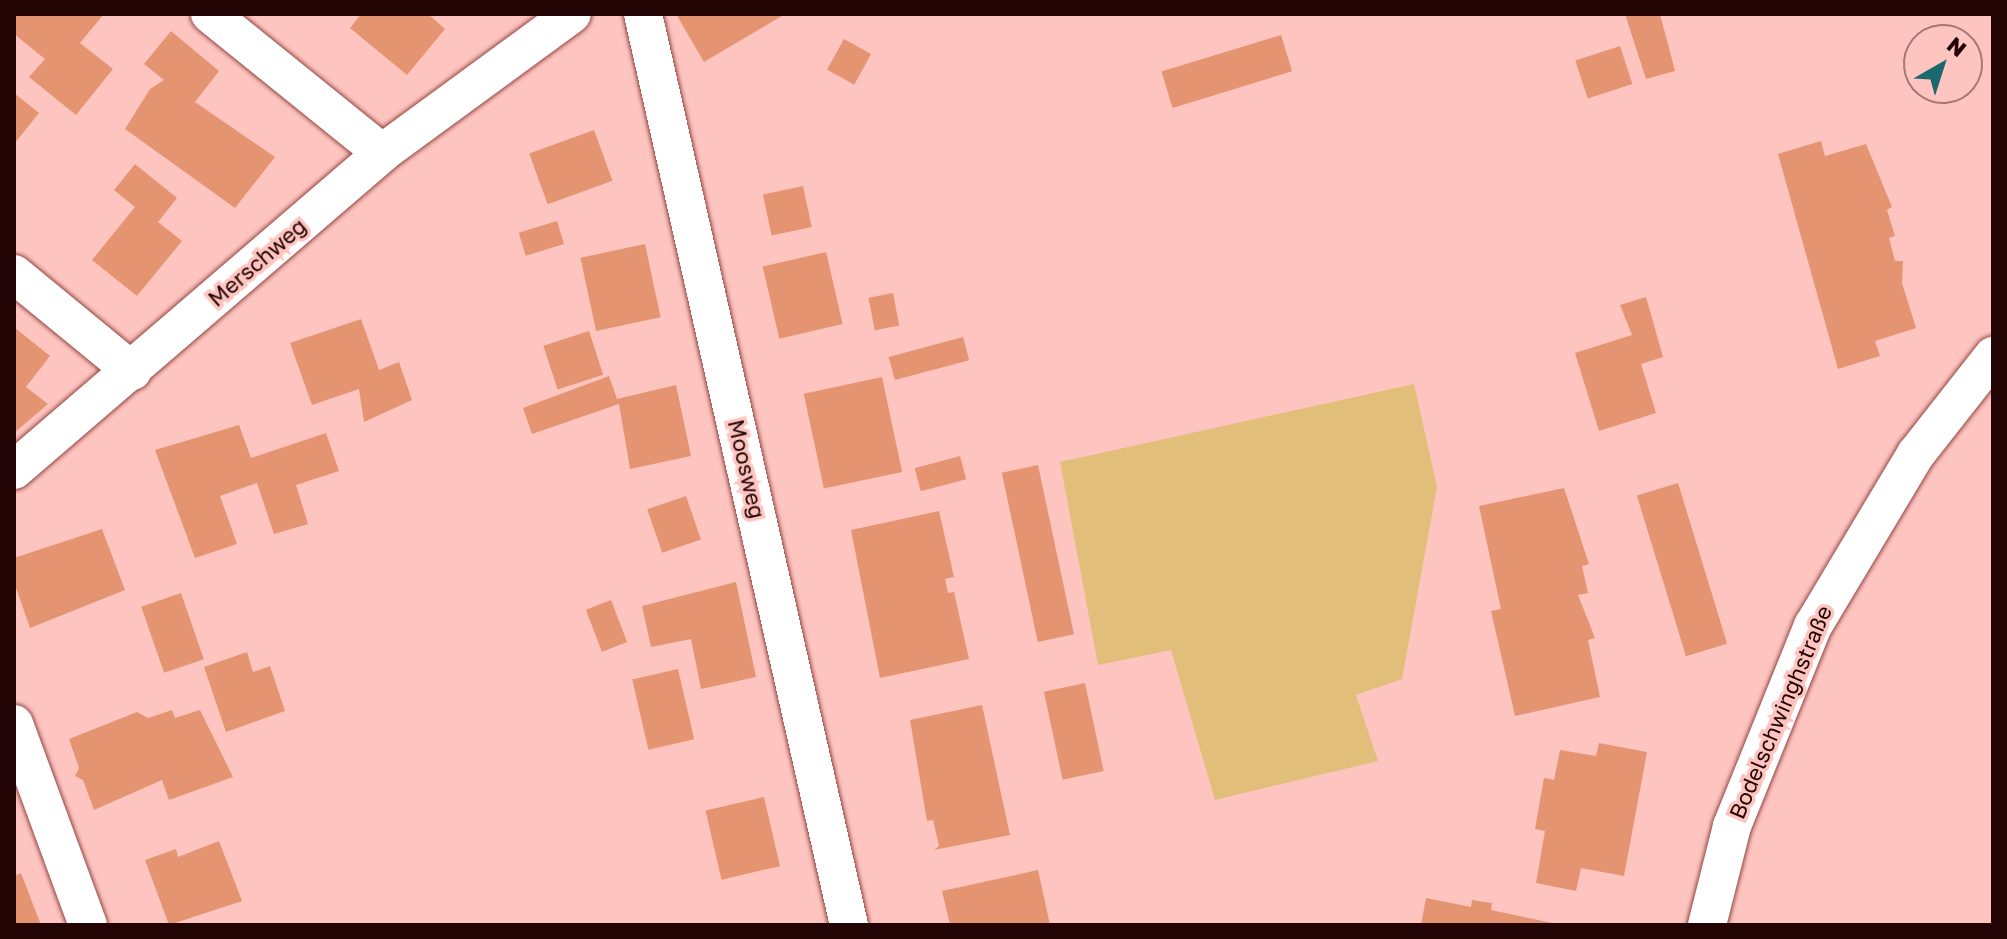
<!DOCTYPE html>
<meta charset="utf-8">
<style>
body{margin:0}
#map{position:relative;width:2007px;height:939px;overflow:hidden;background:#fec5c0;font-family:"Golos Text",sans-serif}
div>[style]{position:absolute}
.green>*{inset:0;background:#e1be79}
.building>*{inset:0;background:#e59471;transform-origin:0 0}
.roads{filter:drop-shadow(0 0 2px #944441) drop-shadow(0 0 2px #944441)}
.street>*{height:38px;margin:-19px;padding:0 19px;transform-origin:19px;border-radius:19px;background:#fff}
span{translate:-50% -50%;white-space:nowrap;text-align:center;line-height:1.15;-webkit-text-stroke:7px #fec5c0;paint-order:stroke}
.street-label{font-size:22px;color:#230404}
.frame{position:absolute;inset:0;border:16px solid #230404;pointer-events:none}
.north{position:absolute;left:1903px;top:24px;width:80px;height:80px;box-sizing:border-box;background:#fec5c0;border:2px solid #a67875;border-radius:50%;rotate:39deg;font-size:22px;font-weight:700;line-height:32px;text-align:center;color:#230404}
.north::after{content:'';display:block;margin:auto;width:28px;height:36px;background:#1b686f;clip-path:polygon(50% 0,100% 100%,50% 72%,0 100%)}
</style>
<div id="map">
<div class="green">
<i style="clip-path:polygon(1414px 384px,1437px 487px,1402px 679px,1356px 695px,1378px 761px,1215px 800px,1171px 650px,1098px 665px,1060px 462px)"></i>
</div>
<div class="building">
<i style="clip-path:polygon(14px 14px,104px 14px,80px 43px,113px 69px,76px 115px,29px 77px,45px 59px,14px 34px)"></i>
<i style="clip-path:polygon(361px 14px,428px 14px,445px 29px,407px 75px,350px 28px)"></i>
<i style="clip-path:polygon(676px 14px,785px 14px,704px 62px)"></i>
<i style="clip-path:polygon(1625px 14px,1660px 14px,1675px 71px,1646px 79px)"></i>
<i style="clip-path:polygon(171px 31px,219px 71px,195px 102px,275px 157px,235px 208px,125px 129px,150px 89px,164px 80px,144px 64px)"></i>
<i style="left:1281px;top:35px;width:38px;height:125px;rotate:73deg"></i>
<i style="left:844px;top:39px;width:31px;height:35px;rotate:29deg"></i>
<i style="left:1620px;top:46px;width:40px;height:47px;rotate:72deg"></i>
<i style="clip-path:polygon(14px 93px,39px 113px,14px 144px)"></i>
<i style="left:594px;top:130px;width:54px;height:69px;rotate:70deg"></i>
<i style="clip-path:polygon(1821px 141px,1825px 156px,1866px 144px,1892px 207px,1887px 210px,1895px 236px,1889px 238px,1895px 261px,1903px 261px,1902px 283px,1916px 328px,1875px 341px,1880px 356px,1838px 369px,1778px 154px)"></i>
<i style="clip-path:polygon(135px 164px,177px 198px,158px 222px,182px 241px,137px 296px,92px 260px,135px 207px,114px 190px)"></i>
<i style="left:803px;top:186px;width:42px;height:41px;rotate:78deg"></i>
<i style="left:557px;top:221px;width:24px;height:40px;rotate:73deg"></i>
<i style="left:645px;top:244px;width:75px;height:66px;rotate:78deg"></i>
<i style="left:826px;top:252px;width:74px;height:65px;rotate:77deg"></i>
<i style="left:893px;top:293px;width:33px;height:25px;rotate:79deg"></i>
<i style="clip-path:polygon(1646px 297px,1663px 357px,1641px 364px,1656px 413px,1599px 431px,1575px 353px,1632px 335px,1620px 305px)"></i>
<i style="clip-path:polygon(361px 319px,379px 370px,399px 362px,412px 400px,364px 422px,359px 389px,312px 405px,290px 343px)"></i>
<i style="clip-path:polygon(14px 327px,50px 356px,26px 387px,48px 404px,14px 433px)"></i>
<i style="left:589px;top:331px;width:46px;height:48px;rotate:72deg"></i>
<i style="left:963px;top:337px;width:24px;height:77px;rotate:75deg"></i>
<i style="clip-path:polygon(609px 376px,617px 399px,676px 385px,691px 456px,630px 469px,619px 404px,532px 434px,523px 408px)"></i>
<i style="left:882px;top:377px;width:97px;height:80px;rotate:78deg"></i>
<i style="clip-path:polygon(239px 425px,251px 458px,326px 433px,339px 471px,296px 485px,308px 524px,274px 534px,257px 483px,220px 496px,237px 544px,195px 558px,155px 450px)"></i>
<i style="left:960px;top:456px;width:24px;height:47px;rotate:75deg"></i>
<i style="left:1038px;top:465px;width:173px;height:37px;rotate:78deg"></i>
<i style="left:1678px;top:483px;width:168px;height:43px;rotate:73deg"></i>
<i style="clip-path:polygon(1564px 488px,1589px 564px,1582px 566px,1588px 593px,1578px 595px,1595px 638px,1588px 640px,1600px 697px,1515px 716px,1491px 611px,1501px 609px,1479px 506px)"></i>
<i style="left:686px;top:496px;width:46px;height:41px;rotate:71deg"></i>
<i style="clip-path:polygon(939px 511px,954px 577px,945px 579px,948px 593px,954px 592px,969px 659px,880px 678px,851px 530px)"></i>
<i style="clip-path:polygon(102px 529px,125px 590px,30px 628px,14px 582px,14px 558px)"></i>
<i style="clip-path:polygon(736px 582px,756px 677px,701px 689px,691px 639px,651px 647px,642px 606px)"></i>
<i style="left:181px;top:593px;width:70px;height:42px;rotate:71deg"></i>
<i style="left:611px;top:600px;width:45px;height:27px;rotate:69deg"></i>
<i style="clip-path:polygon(247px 652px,253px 672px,270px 666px,285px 711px,226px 732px,204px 667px)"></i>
<i style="left:678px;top:669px;width:72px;height:47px;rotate:77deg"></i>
<i style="left:1085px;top:683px;width:90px;height:42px;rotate:78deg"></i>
<i style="clip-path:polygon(982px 705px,1010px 835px,934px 850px,939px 846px,933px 820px,927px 821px,910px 720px)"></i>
<i style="clip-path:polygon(172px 710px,175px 718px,200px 710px,233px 777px,169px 800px,162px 780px,94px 810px,83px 780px,75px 776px,79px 768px,69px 739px,137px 712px,148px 718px)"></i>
<i style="clip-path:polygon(1599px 743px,1647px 752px,1624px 876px,1581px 868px,1576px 891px,1536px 883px,1545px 831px,1535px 829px,1544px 778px,1554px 780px,1560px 750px,1596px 756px)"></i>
<i style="left:764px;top:797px;width:71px;height:60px;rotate:77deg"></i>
<i style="clip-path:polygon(219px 841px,242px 901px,169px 925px,145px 860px,176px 849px,178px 857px)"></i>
<i style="clip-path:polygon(1038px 870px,1050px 925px,950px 925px,942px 891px)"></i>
<i style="clip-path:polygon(21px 873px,41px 925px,14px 925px,14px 876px)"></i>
<i style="clip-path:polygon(1426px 898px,1471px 907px,1472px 900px,1492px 903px,1491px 910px,1561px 925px,1421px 925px)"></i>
</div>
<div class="roads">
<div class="street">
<i style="left:210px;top:14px;width:221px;rotate:38.9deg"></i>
<i style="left:643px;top:14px;width:934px;rotate:77.26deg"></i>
<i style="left:14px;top:274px;width:153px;rotate:39.4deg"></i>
<i style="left:14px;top:470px;width:486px;rotate:-40.7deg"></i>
<i style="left:382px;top:153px;width:235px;rotate:-36.2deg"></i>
<i style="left:14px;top:724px;width:214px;rotate:69.8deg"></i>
<i style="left:1707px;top:925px;width:102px;rotate:-75.8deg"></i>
<i style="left:1732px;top:826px;width:216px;rotate:-68deg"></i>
<i style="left:1813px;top:626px;width:200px;rotate:-59.1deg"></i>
<i style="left:1916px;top:454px;width:125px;rotate:-51.8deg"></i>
</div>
</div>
<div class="street-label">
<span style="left:257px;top:262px;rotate:-41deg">Merschweg</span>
<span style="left:747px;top:469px;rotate:77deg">Moosweg</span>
<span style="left:1780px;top:712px;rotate:-67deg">Bodelschwinghstraße</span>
</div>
<div class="frame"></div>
<div class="north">N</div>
</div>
